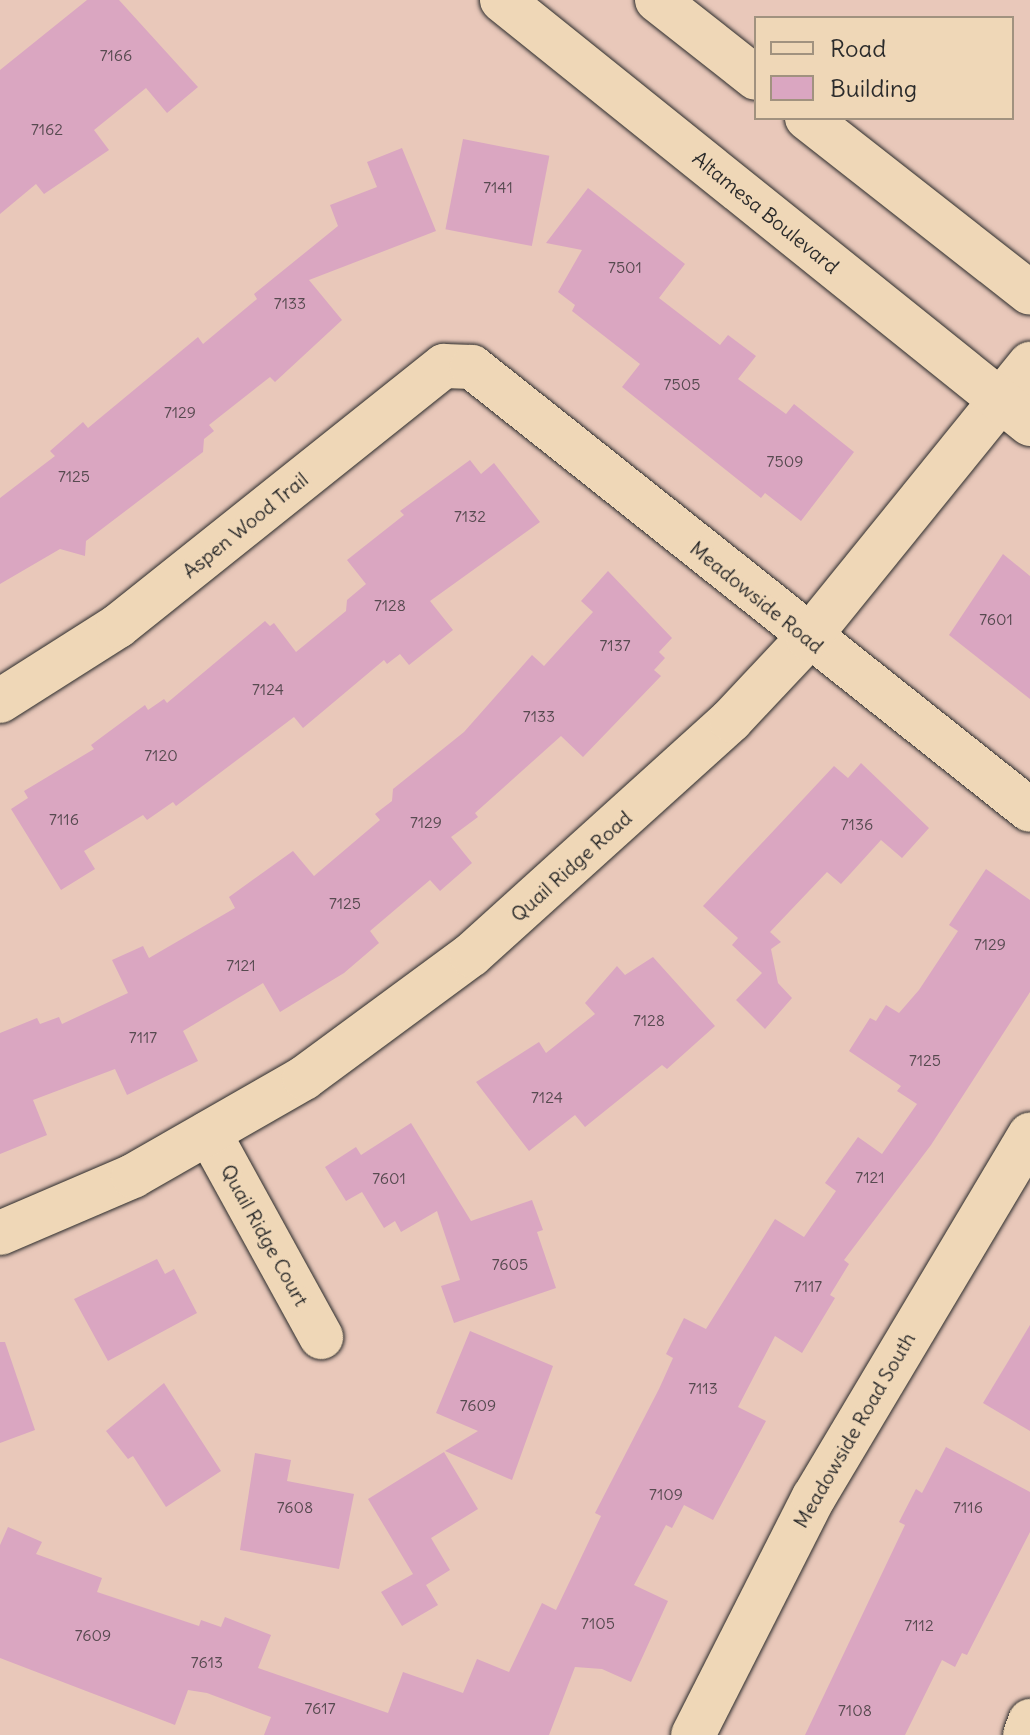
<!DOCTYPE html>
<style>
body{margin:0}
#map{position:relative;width:1030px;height:1735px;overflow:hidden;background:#e9c8ba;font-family:Delius,sans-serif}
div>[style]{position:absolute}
.building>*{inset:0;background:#daa6c1;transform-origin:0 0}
.roads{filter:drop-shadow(0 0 2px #2b2b2b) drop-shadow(0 0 2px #2b2b2b)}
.minor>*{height:44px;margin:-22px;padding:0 22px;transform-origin:22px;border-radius:22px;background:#efd7b7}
.major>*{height:44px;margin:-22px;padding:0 22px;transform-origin:22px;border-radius:22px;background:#efd7b7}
span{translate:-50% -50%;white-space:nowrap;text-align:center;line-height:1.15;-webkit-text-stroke:8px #efd7b7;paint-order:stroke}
.number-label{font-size:16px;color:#574a50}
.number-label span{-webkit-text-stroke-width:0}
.street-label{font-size:20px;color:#2b2b2b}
.legend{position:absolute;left:754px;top:16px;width:260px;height:104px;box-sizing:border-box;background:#efd7b7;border:2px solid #a1927f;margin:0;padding:10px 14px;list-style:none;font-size:24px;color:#2b2b2b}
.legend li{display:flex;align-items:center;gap:16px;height:40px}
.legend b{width:40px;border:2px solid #a1927f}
</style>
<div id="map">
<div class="building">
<i style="clip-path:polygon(87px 0,119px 0,198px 87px,167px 113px,146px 88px,94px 130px,109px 150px,44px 194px,36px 184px,0 214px,0 70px)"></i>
<i style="left:463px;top:139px;width:88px;height:92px;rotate:11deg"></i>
<i style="clip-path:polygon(402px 148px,436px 231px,309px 280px,342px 320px,275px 382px,270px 377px,209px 425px,214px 431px,204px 439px,203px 452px,86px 541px,85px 556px,60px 549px,0 584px,0 498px,55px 456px,50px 451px,83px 422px,88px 428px,198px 337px,203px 344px,257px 299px,254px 294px,338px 226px,330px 205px,377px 187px,367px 162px)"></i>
<i style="clip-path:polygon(588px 188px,685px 264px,659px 298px,720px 345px,728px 335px,756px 356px,738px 379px,786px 414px,794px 404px,854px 452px,801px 521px,765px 493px,761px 498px,622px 387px,640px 364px,572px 311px,575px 305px,558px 292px,582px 250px,546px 243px)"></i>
<i style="clip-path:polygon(470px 460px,481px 474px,494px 463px,540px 522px,430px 601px,453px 630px,409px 665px,400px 654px,387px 664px,384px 660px,303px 728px,294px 717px,176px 806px,173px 802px,147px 820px,143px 815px,84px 851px,95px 869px,61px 890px,11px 809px,28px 798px,24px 791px,94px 749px,91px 745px,145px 705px,148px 710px,164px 699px,167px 703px,265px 621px,270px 626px,274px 623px,296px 652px,346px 611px,347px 600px,366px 584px,347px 560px,404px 515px,400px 511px)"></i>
<i style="clip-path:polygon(1003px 554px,1030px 576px,1030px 699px,949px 635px)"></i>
<i style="clip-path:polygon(608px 571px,672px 638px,659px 652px,665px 658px,654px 670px,661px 676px,583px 757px,561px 736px,475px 813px,478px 817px,451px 837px,472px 863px,440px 891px,430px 880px,370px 931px,379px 943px,344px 973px,280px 1012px,263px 983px,183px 1031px,198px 1061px,127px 1095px,115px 1069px,33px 1100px,47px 1135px,0 1154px,0 1033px,37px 1018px,40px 1024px,59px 1017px,62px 1024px,128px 993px,112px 960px,143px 946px,149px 958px,235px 908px,229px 897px,293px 851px,314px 876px,380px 820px,375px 814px,392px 801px,393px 789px,464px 732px,532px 655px,544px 666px,593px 612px,581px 601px)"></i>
<i style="clip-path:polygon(861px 763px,929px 828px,902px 858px,881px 840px,841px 884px,827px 872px,770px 932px,781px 942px,771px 949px,778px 983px,792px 998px,765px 1029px,736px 1000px,762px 973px,732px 945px,738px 938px,703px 906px,834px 766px,848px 778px)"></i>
<i style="clip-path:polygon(986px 869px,1030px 900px,1030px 992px,931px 1145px,844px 1260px,849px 1264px,830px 1295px,835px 1298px,802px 1353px,775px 1336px,738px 1407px,766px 1421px,713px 1520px,684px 1505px,672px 1528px,666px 1525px,634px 1585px,668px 1601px,631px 1682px,602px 1669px,575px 1667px,549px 1735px,264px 1735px,271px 1717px,207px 1693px,188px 1690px,175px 1725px,0 1658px,0 1545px,8px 1527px,42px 1542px,36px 1554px,102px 1578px,97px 1592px,199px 1626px,201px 1620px,221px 1627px,225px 1617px,271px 1635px,258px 1668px,388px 1713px,403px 1672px,463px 1693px,477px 1659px,509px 1672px,542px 1603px,556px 1610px,601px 1516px,595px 1513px,659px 1389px,673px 1358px,666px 1354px,684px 1318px,706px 1329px,775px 1219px,804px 1237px,836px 1191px,825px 1183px,858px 1137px,882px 1154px,917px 1104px,897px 1091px,901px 1086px,849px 1051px,870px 1018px,876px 1021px,886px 1005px,899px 1013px,919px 990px,958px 931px,949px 925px)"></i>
<i style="clip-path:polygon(653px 957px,715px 1026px,667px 1069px,662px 1065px,585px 1127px,575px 1115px,529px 1151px,476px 1082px,539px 1042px,546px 1053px,595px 1014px,585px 1003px,617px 966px,625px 975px)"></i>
<i style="clip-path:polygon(411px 1123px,471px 1221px,532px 1200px,543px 1230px,537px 1232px,556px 1288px,454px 1323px,441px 1286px,460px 1280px,437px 1211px,401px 1232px,395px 1221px,384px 1228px,362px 1192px,346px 1201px,325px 1167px,356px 1147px,361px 1155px)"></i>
<i style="clip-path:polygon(157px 1259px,165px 1274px,174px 1269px,197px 1313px,108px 1361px,74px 1299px)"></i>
<i style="clip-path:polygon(1030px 1325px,1030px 1431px,983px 1403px)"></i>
<i style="clip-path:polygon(470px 1331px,553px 1366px,512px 1480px,445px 1451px,478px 1431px,436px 1413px)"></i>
<i style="clip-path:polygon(0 1342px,5px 1342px,35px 1430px,0 1443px)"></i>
<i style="clip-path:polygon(164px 1383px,221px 1471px,166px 1507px,133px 1456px,128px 1459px,106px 1431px)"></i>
<i style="clip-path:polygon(946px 1447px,1030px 1492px,1030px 1532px,967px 1655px,962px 1653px,955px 1667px,942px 1660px,905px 1735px,805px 1735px,905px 1525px,899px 1522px,916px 1489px,922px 1493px)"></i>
<i style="clip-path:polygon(444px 1452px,478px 1509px,431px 1538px,450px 1570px,426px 1585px,438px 1605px,402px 1626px,381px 1592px,413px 1574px,368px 1499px)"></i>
<i style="clip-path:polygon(255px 1453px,291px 1460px,287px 1481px,354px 1494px,339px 1569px,240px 1550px)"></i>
</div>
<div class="roads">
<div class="minor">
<i style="left:0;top:701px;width:140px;rotate:-32.4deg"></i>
<i style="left:118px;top:626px;width:417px;rotate:-38.6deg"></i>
<i style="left:444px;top:366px;width:28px;rotate:2deg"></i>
<i style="left:472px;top:367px;width:712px;rotate:38.45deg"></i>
<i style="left:209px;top:1133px;width:233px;rotate:61.2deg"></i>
<i style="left:0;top:1233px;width:145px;rotate:-23.2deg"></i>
<i style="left:133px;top:1176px;width:197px;rotate:-29.8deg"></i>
<i style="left:304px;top:1078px;width:207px;rotate:-36.4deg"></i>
<i style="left:471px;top:955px;width:350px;rotate:-42.1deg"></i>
<i style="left:731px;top:720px;width:112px;rotate:-46.8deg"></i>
<i style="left:808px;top:638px;width:353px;rotate:-51deg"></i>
<i style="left:693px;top:1735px;width:267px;rotate:-63.1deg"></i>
<i style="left:814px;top:1497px;width:422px;rotate:-59.2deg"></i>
<i style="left:1025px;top:1735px;width:15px;rotate:-70deg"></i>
</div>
<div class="major">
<i style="left:502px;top:0;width:677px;rotate:38.77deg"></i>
<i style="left:657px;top:0;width:126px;rotate:38.2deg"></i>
<i style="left:807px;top:118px;width:283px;rotate:38.1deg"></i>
</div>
</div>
<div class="number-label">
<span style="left:116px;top:55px">7166</span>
<span style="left:47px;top:129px">7162</span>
<span style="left:498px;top:187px">7141</span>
<span style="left:625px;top:267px">7501</span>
<span style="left:290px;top:303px">7133</span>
<span style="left:682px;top:384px">7505</span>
<span style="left:180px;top:412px">7129</span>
<span style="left:785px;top:461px">7509</span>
<span style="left:74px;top:476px">7125</span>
<span style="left:470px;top:516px">7132</span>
<span style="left:390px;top:605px">7128</span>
<span style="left:996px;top:619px">7601</span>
<span style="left:615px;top:645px">7137</span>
<span style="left:268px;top:689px">7124</span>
<span style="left:539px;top:716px">7133</span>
<span style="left:161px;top:755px">7120</span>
<span style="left:64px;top:819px">7116</span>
<span style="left:426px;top:822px">7129</span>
<span style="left:857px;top:824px">7136</span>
<span style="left:345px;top:903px">7125</span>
<span style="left:990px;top:944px">7129</span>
<span style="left:241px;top:965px">7121</span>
<span style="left:649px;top:1020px">7128</span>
<span style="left:143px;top:1037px">7117</span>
<span style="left:925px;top:1060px">7125</span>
<span style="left:547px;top:1097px">7124</span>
<span style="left:870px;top:1177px">7121</span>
<span style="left:389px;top:1178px">7601</span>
<span style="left:510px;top:1264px">7605</span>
<span style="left:808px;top:1286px">7117</span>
<span style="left:703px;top:1388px">7113</span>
<span style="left:478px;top:1405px">7609</span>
<span style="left:666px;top:1494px">7109</span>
<span style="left:295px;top:1507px">7608</span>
<span style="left:968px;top:1507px">7116</span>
<span style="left:598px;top:1623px">7105</span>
<span style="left:919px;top:1625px">7112</span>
<span style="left:93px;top:1635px">7609</span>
<span style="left:207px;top:1662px">7613</span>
<span style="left:320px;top:1708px">7617</span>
<span style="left:855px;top:1710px">7108</span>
</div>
<div class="street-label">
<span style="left:766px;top:212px;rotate:39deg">Altamesa Boulevard</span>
<span style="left:245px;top:525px;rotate:-39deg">Aspen Wood Trail</span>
<span style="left:757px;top:597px;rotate:39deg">Meadowside Road</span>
<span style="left:571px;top:866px;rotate:-42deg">Quail Ridge Road</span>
<span style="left:265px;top:1235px;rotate:61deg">Quail Ridge Court</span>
<span style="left:854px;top:1430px;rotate:-60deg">Meadowside Road South</span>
</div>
<ul class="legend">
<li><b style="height:10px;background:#efd7b7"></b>Road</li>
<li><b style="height:22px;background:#daa6c1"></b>Building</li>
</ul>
</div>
